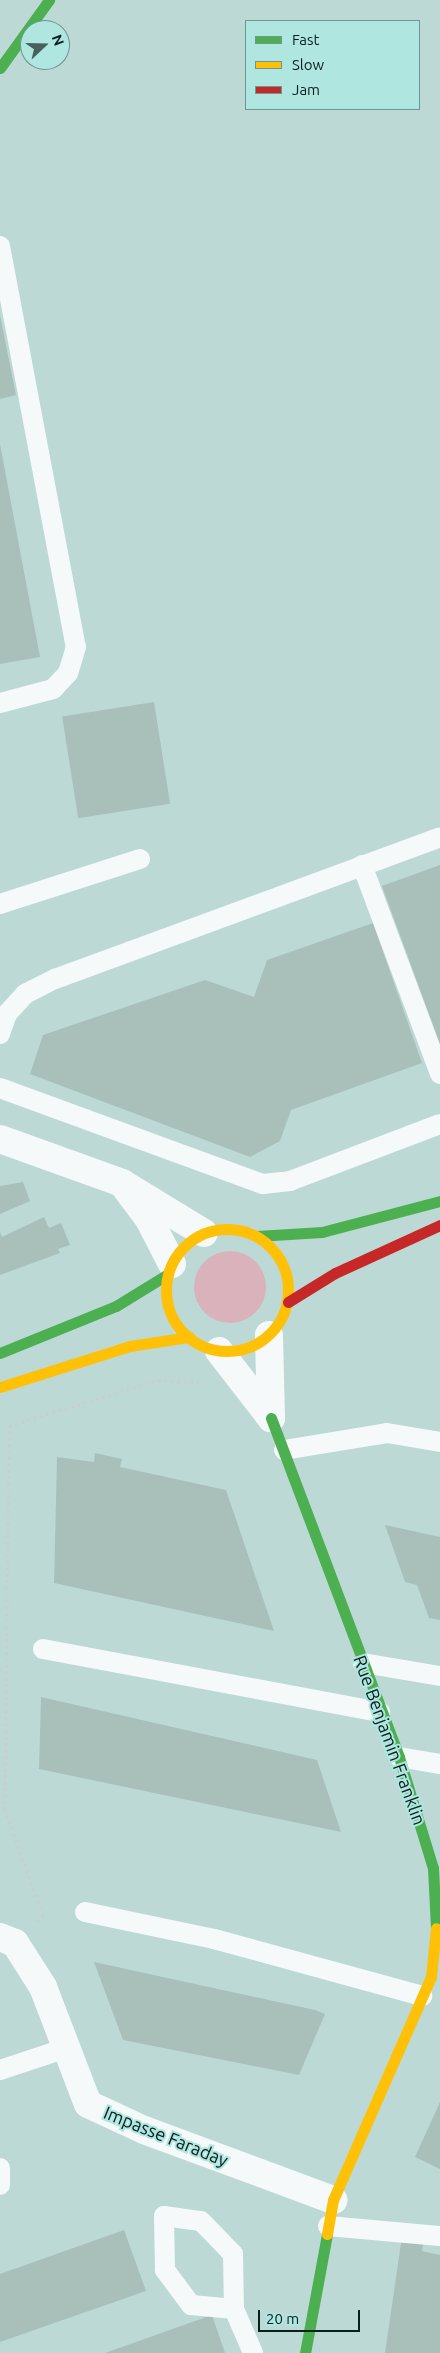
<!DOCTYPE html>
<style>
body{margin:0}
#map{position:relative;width:440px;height:2353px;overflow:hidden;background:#bcd9d6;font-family:Ubuntu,sans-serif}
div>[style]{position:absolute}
.green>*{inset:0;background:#d9b2bb}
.round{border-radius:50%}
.building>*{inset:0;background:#a9c0ba;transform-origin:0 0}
.path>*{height:3px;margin-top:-1.5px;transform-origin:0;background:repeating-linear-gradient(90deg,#c7d0cf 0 2.5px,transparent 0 6.5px)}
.lane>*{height:20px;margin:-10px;padding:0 10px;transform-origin:10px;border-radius:10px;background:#f5f9f9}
.street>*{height:28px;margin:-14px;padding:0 14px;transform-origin:14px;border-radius:14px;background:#f5f9f9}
.fast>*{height:11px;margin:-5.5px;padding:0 5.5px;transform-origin:5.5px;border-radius:5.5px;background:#4caf50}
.slow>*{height:11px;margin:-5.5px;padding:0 5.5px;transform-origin:5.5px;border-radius:5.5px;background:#ffc107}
.slow>.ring{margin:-5.5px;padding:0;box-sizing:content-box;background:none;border:11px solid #ffc107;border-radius:50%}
.jam>*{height:11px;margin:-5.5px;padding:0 5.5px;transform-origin:5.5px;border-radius:5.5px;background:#c62828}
span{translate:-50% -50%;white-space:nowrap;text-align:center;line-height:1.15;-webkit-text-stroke:4px #afe6e0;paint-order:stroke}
.street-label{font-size:18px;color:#091f1d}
.legend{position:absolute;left:245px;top:20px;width:175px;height:90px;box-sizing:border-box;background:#afe6e0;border:1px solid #6d9692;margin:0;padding:6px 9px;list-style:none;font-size:15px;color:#091f1d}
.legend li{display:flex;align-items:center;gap:10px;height:25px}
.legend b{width:25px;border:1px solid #6d9692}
.north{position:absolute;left:20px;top:20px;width:50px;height:50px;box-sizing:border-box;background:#afe6e0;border:1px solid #6d9692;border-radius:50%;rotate:69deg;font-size:14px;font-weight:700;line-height:20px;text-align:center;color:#091f1d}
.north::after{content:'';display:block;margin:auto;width:18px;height:22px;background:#48605e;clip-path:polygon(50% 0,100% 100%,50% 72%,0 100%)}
.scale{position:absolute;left:258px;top:2310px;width:102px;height:22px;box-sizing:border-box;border:2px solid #091f1d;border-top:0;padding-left:6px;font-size:15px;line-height:18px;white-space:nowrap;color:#091f1d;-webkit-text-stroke:4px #afe6e0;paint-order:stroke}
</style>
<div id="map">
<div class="green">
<i class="round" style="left:194px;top:1251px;width:72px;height:72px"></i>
</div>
<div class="building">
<i style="clip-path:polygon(0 315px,16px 395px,0 399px)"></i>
<i style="clip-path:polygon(0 444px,40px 657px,0 664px)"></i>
<i style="left:154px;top:702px;width:103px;height:93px;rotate:81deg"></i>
<i style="clip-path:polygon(440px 865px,440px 1044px,382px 886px)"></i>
<i style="clip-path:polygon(373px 923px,422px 1063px,291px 1110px,280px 1141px,250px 1157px,30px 1074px,43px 1035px,205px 980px,254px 997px,267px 960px)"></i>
<i style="clip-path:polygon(23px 1182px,30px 1201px,0 1214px,0 1186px)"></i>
<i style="clip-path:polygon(44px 1217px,49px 1228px,61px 1223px,70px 1245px,58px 1249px,60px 1253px,0 1275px,0 1232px,2px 1237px)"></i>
<i style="clip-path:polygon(95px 1453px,122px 1459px,120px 1467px,226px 1490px,274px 1631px,54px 1583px,57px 1457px,94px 1462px)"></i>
<i style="clip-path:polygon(385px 1525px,440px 1537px,440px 1620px,429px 1618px,417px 1585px,405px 1582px)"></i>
<i style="clip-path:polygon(41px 1697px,317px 1760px,341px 1832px,39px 1769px)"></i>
<i style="clip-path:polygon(94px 1962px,315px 2010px,325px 2014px,299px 2075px,123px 2040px)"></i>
<i style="clip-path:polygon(440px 2102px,440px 2169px,415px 2157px)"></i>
<i style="clip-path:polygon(124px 2230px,146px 2291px,0 2342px,0 2274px)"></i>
<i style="clip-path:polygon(402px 2236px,424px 2239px,422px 2251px,440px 2255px,440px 2353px,385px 2353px)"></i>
<i style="clip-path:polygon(212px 2315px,225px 2353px,105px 2353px)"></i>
</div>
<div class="path">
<i style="left:37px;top:1921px;width:8px;rotate:-45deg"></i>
<i style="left:43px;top:1915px;width:112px;rotate:-109.9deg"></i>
<i style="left:5px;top:1810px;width:384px;rotate:-89.4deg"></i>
<i style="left:9px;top:1426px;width:156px;rotate:-17.2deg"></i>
<i style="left:158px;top:1380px;width:46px;rotate:3.7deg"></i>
</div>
<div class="lane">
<i style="left:0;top:246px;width:408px;rotate:79.3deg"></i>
<i style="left:76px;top:647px;width:27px;rotate:107deg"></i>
<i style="left:68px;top:673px;width:22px;rotate:133deg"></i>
<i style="left:53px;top:689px;width:55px;rotate:165.2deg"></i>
<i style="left:362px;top:865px;width:223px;rotate:69.5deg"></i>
<i style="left:0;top:904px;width:147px;rotate:-17.8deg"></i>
<i style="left:0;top:1034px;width:21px;rotate:-71deg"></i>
<i style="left:7px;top:1014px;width:27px;rotate:-48deg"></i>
<i style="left:25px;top:994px;width:34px;rotate:-27deg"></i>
<i style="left:55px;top:979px;width:410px;rotate:-20.2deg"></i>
<i style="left:0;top:1088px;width:280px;rotate:20.1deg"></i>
<i style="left:263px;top:1184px;width:27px;rotate:-6deg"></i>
<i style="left:290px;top:1181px;width:160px;rotate:-20.8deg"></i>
<i style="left:284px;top:1450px;width:104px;rotate:-9.4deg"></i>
<i style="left:387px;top:1433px;width:54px;rotate:9.6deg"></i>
<i style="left:43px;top:1649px;width:343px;rotate:10.6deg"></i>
<i style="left:363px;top:1663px;width:78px;rotate:9.6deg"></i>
<i style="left:399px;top:1757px;width:42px;rotate:9.7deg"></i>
<i style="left:85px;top:1912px;width:132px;rotate:11.8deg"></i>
<i style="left:214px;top:1939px;width:216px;rotate:15.3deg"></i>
<i style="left:0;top:2070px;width:70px;rotate:-18.4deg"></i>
<i style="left:0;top:2168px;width:17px;rotate:90deg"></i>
<i style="left:328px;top:2226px;width:112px;rotate:5.1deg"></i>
<i style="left:234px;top:2309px;width:43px;rotate:-174.7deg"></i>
<i style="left:191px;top:2305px;width:44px;rotate:-126.6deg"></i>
<i style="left:165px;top:2270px;width:54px;rotate:-91.1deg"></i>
<i style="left:164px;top:2216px;width:37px;rotate:8deg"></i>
<i style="left:201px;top:2221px;width:46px;rotate:45.9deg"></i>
<i style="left:233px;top:2254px;width:55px;rotate:89deg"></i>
<i style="left:234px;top:2309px;width:48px;rotate:66.6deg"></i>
</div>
<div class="street">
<i style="left:0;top:1139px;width:130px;rotate:19.8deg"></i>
<i style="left:172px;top:1264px;width:51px;rotate:-117.1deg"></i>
<i style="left:149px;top:1219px;width:45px;rotate:-126.9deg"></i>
<i style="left:122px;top:1183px;width:96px;rotate:31.4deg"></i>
<i style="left:219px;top:1351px;width:85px;rotate:52.2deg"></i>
<i style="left:271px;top:1418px;width:83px;rotate:-91.4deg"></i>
<i style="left:0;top:1937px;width:16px;rotate:22deg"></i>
<i style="left:15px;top:1943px;width:52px;rotate:57.5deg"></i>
<i style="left:43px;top:1987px;width:125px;rotate:69deg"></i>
<i style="left:88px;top:2104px;width:62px;rotate:24.9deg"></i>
<i style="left:144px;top:2130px;width:202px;rotate:20.3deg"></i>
</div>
<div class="fast">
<i style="left:0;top:68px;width:84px;rotate:-54.2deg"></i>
<i style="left:257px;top:1236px;width:65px;rotate:-3.5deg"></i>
<i style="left:322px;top:1232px;width:122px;rotate:-14.7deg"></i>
<i style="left:0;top:1353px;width:125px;rotate:-22.1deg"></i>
<i style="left:116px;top:1306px;width:61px;rotate:-31.6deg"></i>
<i style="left:271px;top:1418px;width:362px;rotate:69.3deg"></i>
<i style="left:399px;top:1757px;width:116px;rotate:73deg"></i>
<i style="left:433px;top:1868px;width:60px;rotate:87.1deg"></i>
<i style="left:305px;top:2353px;width:121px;rotate:-79.5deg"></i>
</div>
<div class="slow">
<i class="ring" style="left:166px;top:1229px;width:111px;height:111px"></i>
<i style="left:0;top:1387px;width:136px;rotate:-17.5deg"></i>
<i style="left:130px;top:1346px;width:60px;rotate:-8.7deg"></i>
<i style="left:327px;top:2234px;width:35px;rotate:-80deg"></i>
<i style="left:333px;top:2200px;width:244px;rotate:-66.3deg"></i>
<i style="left:431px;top:1977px;width:49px;rotate:-84.2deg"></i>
</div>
<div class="jam">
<i style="left:288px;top:1302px;width:55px;rotate:-31.7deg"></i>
<i style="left:335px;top:1273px;width:115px;rotate:-24.6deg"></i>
</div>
<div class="street-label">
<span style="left:390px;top:1740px;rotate:70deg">Rue Benjamin Franklin</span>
<span style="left:166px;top:2136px;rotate:22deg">Impasse Faraday</span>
</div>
<ul class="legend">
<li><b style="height:6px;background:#4caf50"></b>Fast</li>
<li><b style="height:6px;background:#ffc107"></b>Slow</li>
<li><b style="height:6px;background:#c62828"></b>Jam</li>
</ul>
<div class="north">N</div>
<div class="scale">20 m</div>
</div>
